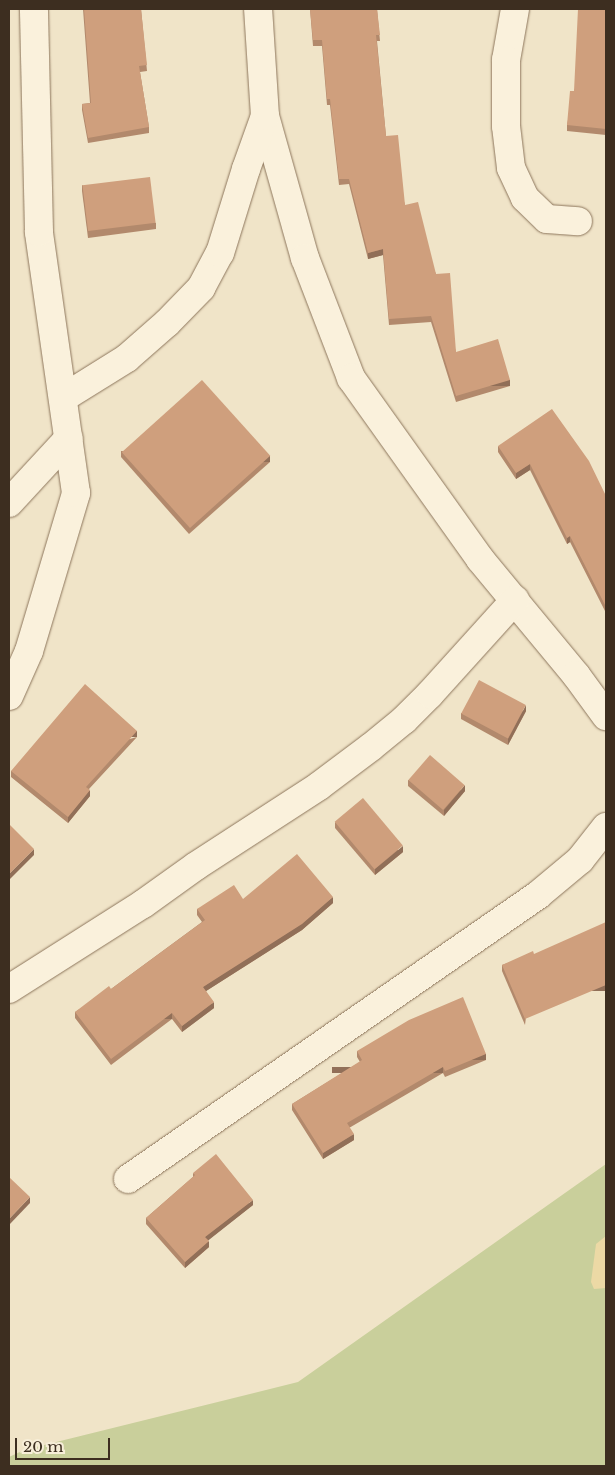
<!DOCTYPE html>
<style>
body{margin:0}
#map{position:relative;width:615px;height:1475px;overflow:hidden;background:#f0e4c8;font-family:"Libre Baskerville",serif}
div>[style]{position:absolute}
.green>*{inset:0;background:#c9cf9b}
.sand>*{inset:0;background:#ecd9a5}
.roads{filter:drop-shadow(0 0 1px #8d765c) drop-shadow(0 0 1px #8d765c)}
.minor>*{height:28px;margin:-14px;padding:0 14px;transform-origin:14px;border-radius:14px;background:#faf1dc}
.wall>*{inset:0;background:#b2896c}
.shaded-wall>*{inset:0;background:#916f58;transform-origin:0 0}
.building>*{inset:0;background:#cf9f7d;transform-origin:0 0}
span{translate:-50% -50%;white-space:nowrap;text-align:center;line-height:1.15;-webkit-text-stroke:4.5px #f7eed8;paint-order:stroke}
.frame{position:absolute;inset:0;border:10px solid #3d2e20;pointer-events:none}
.scale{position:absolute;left:15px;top:1438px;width:95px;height:22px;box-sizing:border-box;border:2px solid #3d2e20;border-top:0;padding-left:6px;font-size:15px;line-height:18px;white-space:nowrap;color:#3d2e20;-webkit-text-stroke:4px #f7eed8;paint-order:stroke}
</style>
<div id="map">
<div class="green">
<i style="clip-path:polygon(606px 1164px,606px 1466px,9px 1466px,9px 1457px,24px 1450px,298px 1382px)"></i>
</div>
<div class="sand">
<i style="clip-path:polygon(606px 1236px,606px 1288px,594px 1289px,591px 1282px,596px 1244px)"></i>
</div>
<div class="roads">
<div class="minor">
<i style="left:515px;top:9px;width:52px;rotate:100deg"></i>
<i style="left:506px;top:60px;width:66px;rotate:90deg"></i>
<i style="left:506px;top:126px;width:42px;rotate:83.2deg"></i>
<i style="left:511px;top:168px;width:33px;rotate:65deg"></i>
<i style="left:525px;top:198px;width:30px;rotate:44deg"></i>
<i style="left:547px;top:219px;width:31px;rotate:4deg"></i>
<i style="left:265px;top:116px;width:148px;rotate:74.3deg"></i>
<i style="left:305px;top:258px;width:129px;rotate:69deg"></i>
<i style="left:351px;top:378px;width:222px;rotate:54.5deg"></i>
<i style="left:480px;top:559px;width:151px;rotate:50.4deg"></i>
<i style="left:576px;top:675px;width:51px;rotate:53.8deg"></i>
<i style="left:63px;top:398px;width:75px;rotate:-32deg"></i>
<i style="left:127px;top:358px;width:53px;rotate:-41.2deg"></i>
<i style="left:167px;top:323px;width:49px;rotate:-45.8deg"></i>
<i style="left:201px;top:288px;width:40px;rotate:-62deg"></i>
<i style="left:220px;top:253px;width:88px;rotate:-72.8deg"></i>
<i style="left:246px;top:169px;width:56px;rotate:-70.3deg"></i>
<i style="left:265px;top:116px;width:107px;rotate:-93.7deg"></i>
<i style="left:9px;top:503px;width:88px;rotate:-47.3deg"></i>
<i style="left:9px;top:696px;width:49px;rotate:-66deg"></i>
<i style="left:29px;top:651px;width:165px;rotate:-73.4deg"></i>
<i style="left:76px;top:493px;width:264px;rotate:-98.1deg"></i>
<i style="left:39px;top:232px;width:223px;rotate:-91.3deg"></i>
<i style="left:9px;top:989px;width:159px;rotate:-32.4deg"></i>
<i style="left:143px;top:904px;width:65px;rotate:-35.6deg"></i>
<i style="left:196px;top:866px;width:147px;rotate:-33deg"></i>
<i style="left:319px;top:786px;width:65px;rotate:-36.9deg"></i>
<i style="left:371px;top:747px;width:43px;rotate:-39.3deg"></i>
<i style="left:404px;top:720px;width:37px;rotate:-45deg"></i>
<i style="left:430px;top:694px;width:127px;rotate:-47.9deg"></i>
<i style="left:128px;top:1179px;width:499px;rotate:-34.7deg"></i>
<i style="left:538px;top:895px;width:55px;rotate:-39.8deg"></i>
<i style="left:580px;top:860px;width:42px;rotate:-51.8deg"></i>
</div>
</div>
<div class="wall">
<i style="clip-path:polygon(83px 9px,141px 9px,147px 71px,140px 72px,149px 127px,149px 133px,88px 143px,82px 110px,82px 104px,90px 103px)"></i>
<i style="clip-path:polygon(310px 9px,377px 9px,380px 41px,377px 41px,386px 136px,405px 205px,436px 274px,456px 352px,510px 386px,456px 402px,431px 322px,389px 325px,383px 255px,368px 259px,349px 184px,339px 185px,330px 105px,327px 105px,322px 46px,313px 46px)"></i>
<i style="clip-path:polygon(606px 9px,606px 135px,567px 131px,567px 125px,574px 91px)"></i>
<i style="clip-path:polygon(82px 185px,156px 223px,156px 229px,88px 238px,82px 191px)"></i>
<i style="clip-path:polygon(498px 446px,606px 496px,606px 613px,570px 542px,567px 544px,530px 470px,516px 479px,498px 452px)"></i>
<i style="clip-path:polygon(121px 451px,270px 462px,189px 534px,121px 457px)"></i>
<i style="clip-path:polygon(526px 711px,508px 745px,461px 719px,461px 713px)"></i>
<i style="clip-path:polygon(137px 737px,89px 789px,90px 796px,68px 823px,11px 777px,11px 771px)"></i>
<i style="clip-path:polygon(408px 780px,465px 791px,444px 816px,408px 786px)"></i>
<i style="clip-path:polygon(335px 822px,403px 852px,375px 875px,335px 828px)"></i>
<i style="clip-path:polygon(243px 899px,333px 903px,302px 930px,206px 991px,214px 1008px,182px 1032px,172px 1019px,111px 1065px,75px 1018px,75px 1012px,111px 989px,202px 922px,197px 915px,197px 909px)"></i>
<i style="clip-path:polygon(534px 954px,525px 1025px,502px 971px,502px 965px)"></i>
<i style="clip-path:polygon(357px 1051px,486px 1060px,445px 1077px,443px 1073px,349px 1128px,354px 1140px,323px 1159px,292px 1110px,292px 1104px,360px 1062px,357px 1057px)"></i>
<i style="clip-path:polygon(193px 1173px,253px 1205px,208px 1240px,209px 1247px,185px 1268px,146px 1224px,146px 1218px,193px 1177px)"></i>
</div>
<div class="shaded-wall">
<i style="clip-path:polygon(383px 249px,383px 255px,368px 259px,368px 253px)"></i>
<i style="left:510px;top:380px;width:6px;height:56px;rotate:90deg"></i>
<i style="left:270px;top:456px;width:6px;height:108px;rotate:90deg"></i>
<i style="clip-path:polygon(530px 464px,530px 470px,516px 479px,516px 473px)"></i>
<i style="clip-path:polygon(570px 536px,570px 542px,567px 544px,567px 538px)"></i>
<i style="clip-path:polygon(526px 705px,526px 711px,508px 745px,508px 739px)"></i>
<i style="left:137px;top:731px;width:6px;height:76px;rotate:90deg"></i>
<i style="clip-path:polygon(465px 785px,465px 791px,444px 816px,444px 810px)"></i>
<i style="clip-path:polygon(90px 790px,90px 796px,68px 823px,68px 817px)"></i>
<i style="clip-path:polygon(403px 846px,403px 852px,375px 875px,375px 869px)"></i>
<i style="clip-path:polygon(34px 849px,34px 855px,9px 880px,9px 874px)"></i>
<i style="clip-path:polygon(333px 897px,333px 903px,302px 930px,203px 993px,203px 987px)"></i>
<i style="left:606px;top:985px;width:6px;height:88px;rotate:90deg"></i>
<i style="clip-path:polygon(214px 1002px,214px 1008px,182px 1032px,182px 1026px)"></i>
<i style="left:172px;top:1013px;width:6px;height:76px;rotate:90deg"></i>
<i style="left:486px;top:1054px;width:6px;height:44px;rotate:90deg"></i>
<i style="left:443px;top:1067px;width:6px;height:111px;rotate:90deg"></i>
<i style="clip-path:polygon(354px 1134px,354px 1140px,323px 1159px,323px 1153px)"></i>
<i style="clip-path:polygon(30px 1197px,30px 1203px,9px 1225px,9px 1219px)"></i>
<i style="clip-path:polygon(253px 1200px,253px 1205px,205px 1243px,205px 1237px)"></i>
<i style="clip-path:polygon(209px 1241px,209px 1247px,185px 1268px,185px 1262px)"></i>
</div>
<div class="building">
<i style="clip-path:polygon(84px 9px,141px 9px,147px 65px,139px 66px,149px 127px,88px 138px,82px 104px,91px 103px)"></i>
<i style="clip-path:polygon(310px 9px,377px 9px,380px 35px,376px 35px,386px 136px,398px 135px,405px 205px,418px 202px,436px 274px,450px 273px,456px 352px,498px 339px,510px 380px,456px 396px,431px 316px,389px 319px,383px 249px,368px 253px,349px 179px,339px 179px,330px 99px,327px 99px,322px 40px,313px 40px)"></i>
<i style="clip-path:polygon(578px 9px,606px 9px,606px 129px,567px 125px,570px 91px,574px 91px)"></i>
<i style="left:150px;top:177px;width:46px;height:68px;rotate:83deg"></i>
<i style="left:202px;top:380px;width:102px;height:108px;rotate:48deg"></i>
<i style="clip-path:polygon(552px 409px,589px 461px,606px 496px,606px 607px,570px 536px,567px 538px,530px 464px,516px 473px,498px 446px)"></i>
<i style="left:479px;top:680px;width:53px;height:38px;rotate:28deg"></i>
<i style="clip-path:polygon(85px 684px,137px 731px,86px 787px,90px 790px,68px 817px,11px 771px)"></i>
<i style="left:430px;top:755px;width:46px;height:33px;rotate:41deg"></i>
<i style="left:363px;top:798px;width:62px;height:37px;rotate:50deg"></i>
<i style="clip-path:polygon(9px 824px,34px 849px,9px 874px)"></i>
<i style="clip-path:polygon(297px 854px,333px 897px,302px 924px,203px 987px,214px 1002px,182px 1026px,172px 1013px,111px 1059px,75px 1012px,109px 986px,111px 989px,205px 920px,197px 909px,234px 885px,243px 899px)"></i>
<i style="clip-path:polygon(606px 922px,606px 985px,525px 1019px,502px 965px,533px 951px,534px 954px)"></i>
<i style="clip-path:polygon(463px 997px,486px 1054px,445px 1071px,443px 1067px,347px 1123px,354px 1134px,323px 1153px,292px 1104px,362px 1060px,357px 1051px,409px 1020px)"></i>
<i style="clip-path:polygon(216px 1154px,253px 1200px,205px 1237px,209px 1241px,185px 1262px,146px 1218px,195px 1175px,193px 1173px)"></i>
<i style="clip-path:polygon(9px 1177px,30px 1197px,9px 1219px)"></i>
</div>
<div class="frame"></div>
<div class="scale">20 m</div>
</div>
